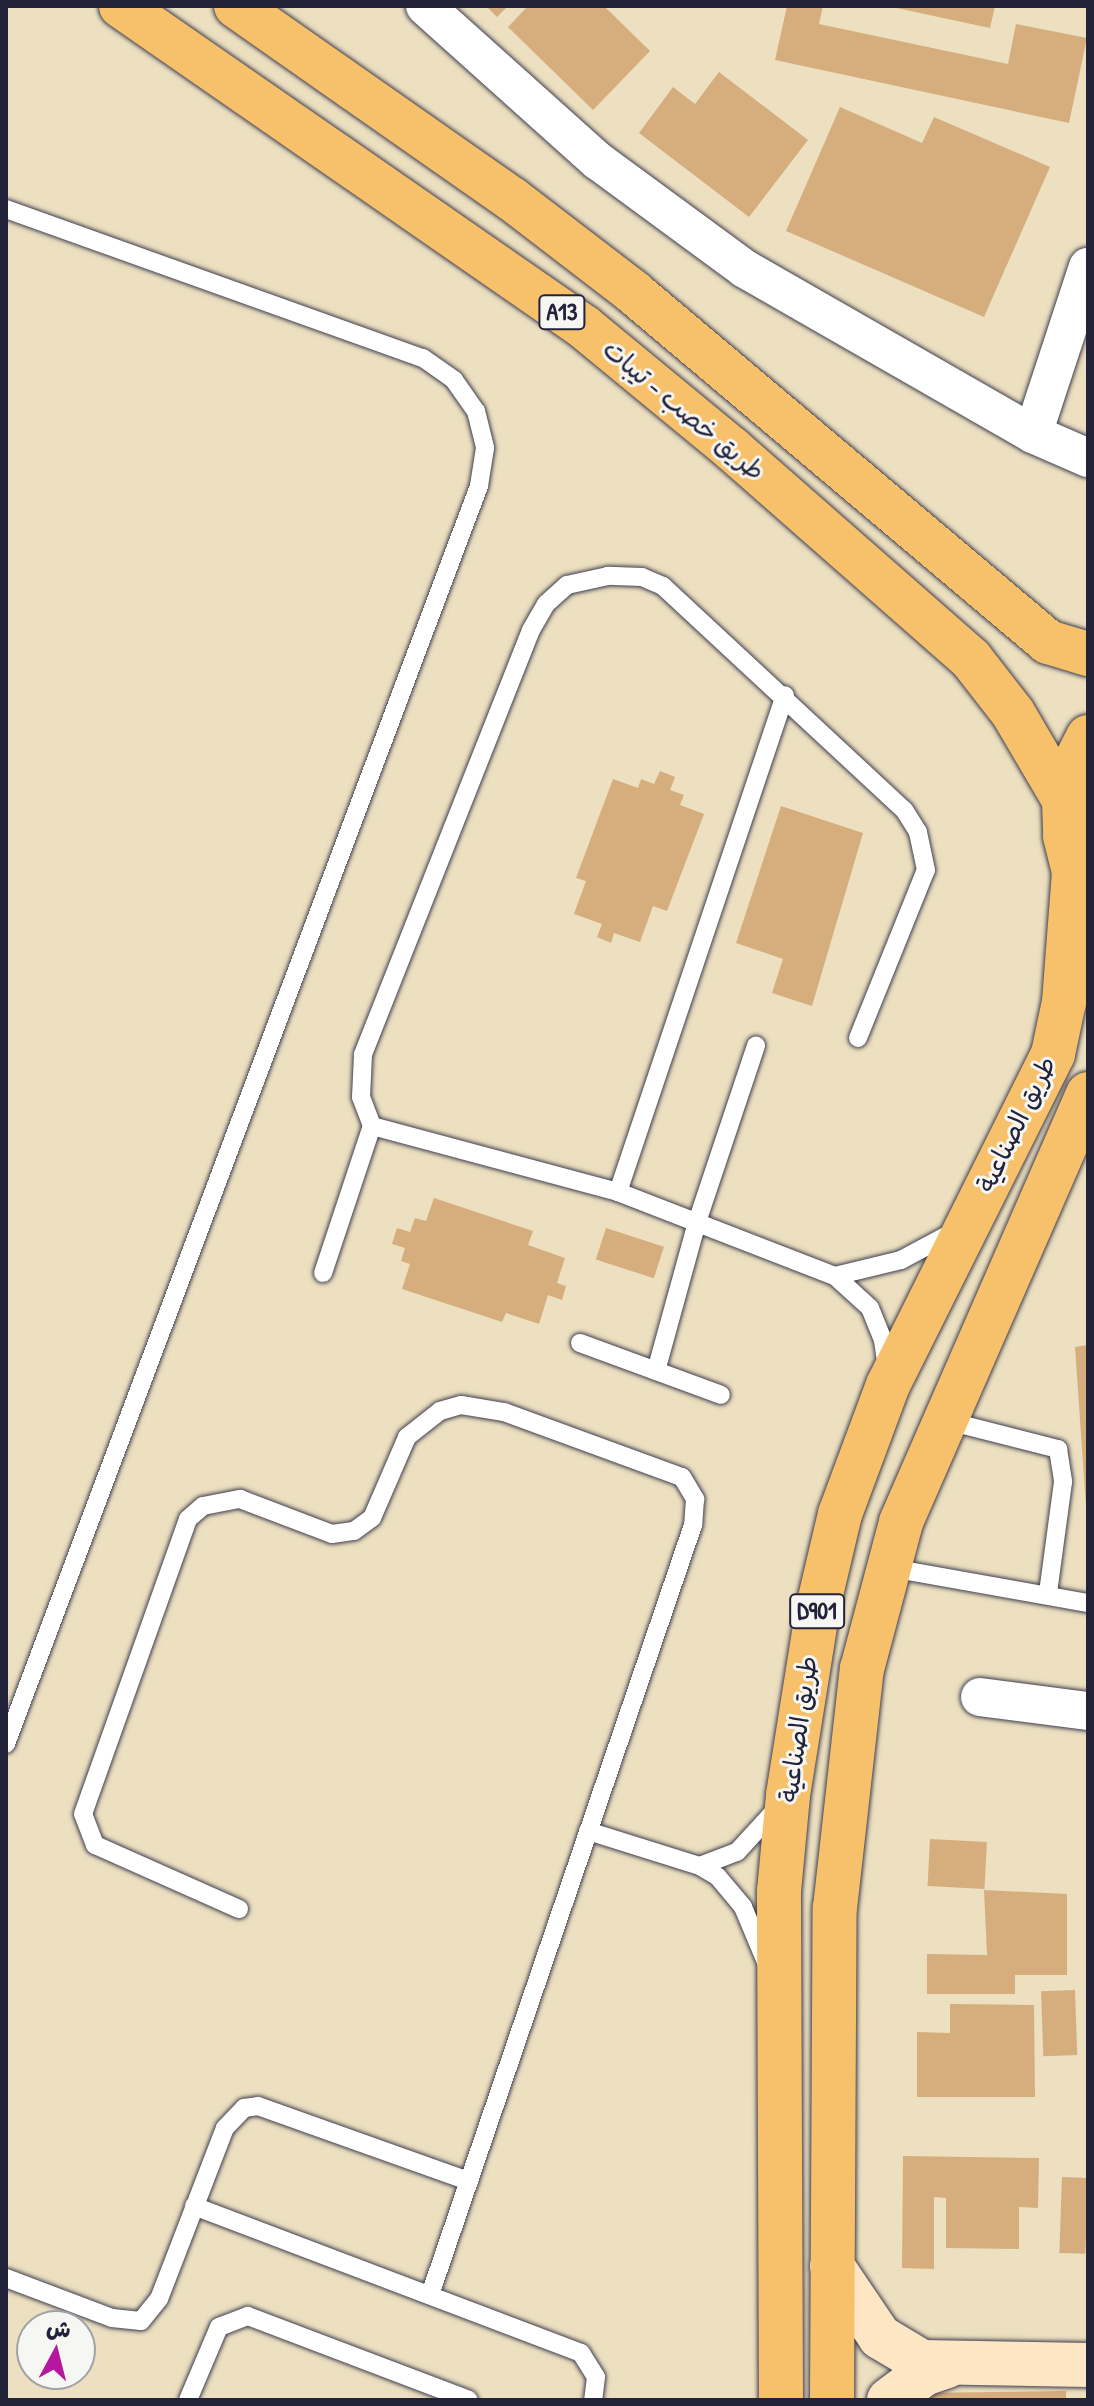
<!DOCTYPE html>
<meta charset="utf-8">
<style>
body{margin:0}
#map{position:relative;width:1094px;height:2406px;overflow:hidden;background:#ece0c0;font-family:"Patrick Hand","Playpen Sans Arabic",sans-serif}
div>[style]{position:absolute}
.building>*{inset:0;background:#d6ad7d;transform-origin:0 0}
.roads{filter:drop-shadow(0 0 2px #403e4f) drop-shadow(0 0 2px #403e4f)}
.lane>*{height:18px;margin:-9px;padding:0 9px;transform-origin:9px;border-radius:9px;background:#fff}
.street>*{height:38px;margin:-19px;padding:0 19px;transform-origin:19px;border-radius:19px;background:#fff}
.secondary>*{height:44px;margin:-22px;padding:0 22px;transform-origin:22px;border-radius:22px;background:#fce6c4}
.highway>*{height:44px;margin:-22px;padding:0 22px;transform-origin:22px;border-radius:22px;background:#f7c06b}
span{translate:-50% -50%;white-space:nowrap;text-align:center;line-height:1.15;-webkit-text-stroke:6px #f6f6f2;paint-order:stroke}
.shield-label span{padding:2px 6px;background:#f6f6f2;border:2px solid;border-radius:6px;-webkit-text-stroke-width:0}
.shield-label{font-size:24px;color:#22223b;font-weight:700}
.street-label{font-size:26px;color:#22223b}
.frame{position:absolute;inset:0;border:8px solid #22223b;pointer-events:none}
.north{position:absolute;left:16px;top:2310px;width:80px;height:80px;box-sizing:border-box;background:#f6f6f2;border:2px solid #a1a1a9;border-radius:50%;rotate:7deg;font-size:22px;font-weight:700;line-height:32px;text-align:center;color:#22223b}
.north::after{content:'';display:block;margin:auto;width:28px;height:36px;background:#b5179e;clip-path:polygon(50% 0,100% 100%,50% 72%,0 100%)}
</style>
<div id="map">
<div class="building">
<i style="clip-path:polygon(486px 6px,508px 6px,497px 17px)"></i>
<i style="clip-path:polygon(528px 6px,604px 6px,650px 51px,593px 110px,508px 27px)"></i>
<i style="clip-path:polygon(787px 6px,823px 6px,819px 24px,1008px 64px,1016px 24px,1087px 38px,1069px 123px,775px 60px)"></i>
<i style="clip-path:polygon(887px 6px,995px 6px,990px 28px)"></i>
<i style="clip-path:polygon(719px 72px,808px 140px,749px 217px,639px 133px,673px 87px,695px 104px)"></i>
<i style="clip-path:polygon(840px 107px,922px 143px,934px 117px,1050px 167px,984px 317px,786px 231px)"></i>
<i style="clip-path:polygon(660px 771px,675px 777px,670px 790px,684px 795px,680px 805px,704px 814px,667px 911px,653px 906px,640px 942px,614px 933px,611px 943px,597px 937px,602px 924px,574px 914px,586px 881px,576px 878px,613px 779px,638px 788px,641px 779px,654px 784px)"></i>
<i style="clip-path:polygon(781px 806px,863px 833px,812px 1006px,772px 993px,783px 959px,736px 943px)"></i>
<i style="clip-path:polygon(434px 1198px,533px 1231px,528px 1245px,565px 1258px,557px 1283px,566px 1286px,562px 1300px,548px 1295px,539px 1324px,506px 1313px,502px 1322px,402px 1289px,410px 1264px,401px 1261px,405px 1248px,392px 1244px,397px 1228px,410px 1232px,415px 1218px,426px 1221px)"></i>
<i style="left:606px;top:1228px;width:61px;height:33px;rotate:18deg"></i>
<i style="clip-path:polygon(1088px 1345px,1088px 1507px,1086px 1507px,1075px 1347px)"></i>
<i style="left:930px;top:1839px;width:57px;height:47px;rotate:3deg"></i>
<i style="clip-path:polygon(984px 1890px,1067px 1894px,1067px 1975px,1015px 1975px,1015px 1994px,927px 1994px,927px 1954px,987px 1955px)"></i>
<i style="left:1075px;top:1990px;width:65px;height:34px;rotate:88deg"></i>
<i style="clip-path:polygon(950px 2004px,1034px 2005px,1035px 2097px,917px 2097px,917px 2032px,950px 2033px)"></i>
<i style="clip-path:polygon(903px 2156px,1039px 2158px,1038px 2208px,1019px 2207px,1019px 2249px,946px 2248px,946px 2198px,934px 2197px,934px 2269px,902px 2268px)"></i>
<i style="left:1062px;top:2177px;width:26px;height:76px;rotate:2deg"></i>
<i style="clip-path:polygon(1066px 2391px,1066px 2400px,917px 2400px,917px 2393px)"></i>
</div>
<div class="roads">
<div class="lane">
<i style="left:6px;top:209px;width:443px;rotate:19.7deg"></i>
<i style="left:423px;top:358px;width:38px;rotate:35deg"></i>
<i style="left:454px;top:380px;width:38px;rotate:55deg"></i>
<i style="left:476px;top:411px;width:38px;rotate:76deg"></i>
<i style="left:485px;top:448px;width:38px;rotate:99deg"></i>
<i style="left:479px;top:486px;width:1344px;rotate:110.61deg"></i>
<i style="left:858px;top:1038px;width:181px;rotate:-68deg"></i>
<i style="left:926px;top:870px;width:39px;rotate:-102deg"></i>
<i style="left:918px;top:832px;width:26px;rotate:-122deg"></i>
<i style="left:904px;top:810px;width:329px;rotate:-137.1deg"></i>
<i style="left:663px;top:586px;width:23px;rotate:-157deg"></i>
<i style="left:642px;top:577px;width:34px;rotate:-178deg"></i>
<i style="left:608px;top:576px;width:42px;rotate:167.6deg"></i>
<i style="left:567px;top:585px;width:28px;rotate:138deg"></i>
<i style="left:546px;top:604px;width:30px;rotate:120deg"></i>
<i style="left:531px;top:630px;width:457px;rotate:111.6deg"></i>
<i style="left:363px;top:1055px;width:42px;rotate:92.7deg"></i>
<i style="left:361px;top:1097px;width:31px;rotate:69deg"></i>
<i style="left:372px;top:1126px;width:255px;rotate:15deg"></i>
<i style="left:618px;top:1192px;width:233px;rotate:21.2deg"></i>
<i style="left:835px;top:1276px;width:47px;rotate:42.4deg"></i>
<i style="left:870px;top:1308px;width:35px;rotate:68deg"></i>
<i style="left:883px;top:1340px;width:28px;rotate:82deg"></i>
<i style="left:618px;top:1192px;width:524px;rotate:-71.43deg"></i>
<i style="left:323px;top:1273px;width:155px;rotate:-71.6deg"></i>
<i style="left:835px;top:1276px;width:68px;rotate:-13.6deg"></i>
<i style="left:901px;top:1260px;width:61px;rotate:-28.2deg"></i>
<i style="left:580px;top:1343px;width:150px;rotate:20.2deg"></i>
<i style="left:656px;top:1371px;width:155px;rotate:-74.6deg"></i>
<i style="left:697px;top:1222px;width:186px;rotate:-71.5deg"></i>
<i style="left:944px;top:1420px;width:118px;rotate:14.3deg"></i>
<i style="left:1058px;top:1449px;width:33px;rotate:81deg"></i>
<i style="left:1063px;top:1482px;width:112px;rotate:97.7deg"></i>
<i style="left:891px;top:1568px;width:200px;rotate:10.1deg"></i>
<i style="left:588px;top:1831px;width:117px;rotate:17.4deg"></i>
<i style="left:700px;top:1866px;width:21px;rotate:31deg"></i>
<i style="left:718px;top:1877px;width:39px;rotate:50deg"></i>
<i style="left:743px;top:1907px;width:60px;rotate:67.3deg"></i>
<i style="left:700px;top:1866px;width:40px;rotate:-21deg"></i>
<i style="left:737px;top:1852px;width:62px;rotate:-47.6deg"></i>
<i style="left:239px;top:1909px;width:158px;rotate:-156deg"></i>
<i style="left:95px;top:1845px;width:33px;rotate:-111deg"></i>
<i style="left:83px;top:1814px;width:313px;rotate:-70.4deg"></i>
<i style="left:188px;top:1519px;width:20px;rotate:-41deg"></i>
<i style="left:203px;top:1506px;width:38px;rotate:-11deg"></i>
<i style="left:240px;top:1499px;width:98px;rotate:20.8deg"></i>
<i style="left:332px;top:1534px;width:22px;rotate:-8deg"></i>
<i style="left:354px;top:1531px;width:22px;rotate:-36deg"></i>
<i style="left:372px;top:1518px;width:88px;rotate:-66.6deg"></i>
<i style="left:407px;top:1437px;width:42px;rotate:-38.2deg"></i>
<i style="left:440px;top:1411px;width:22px;rotate:-16deg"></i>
<i style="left:461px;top:1405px;width:44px;rotate:9.2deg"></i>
<i style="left:504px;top:1412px;width:189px;rotate:20.1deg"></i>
<i style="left:682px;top:1477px;width:26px;rotate:59deg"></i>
<i style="left:695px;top:1499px;width:26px;rotate:94deg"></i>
<i style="left:693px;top:1525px;width:814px;rotate:108.86deg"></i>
<i style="left:194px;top:2206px;width:414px;rotate:20.8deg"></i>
<i style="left:581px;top:2353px;width:28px;rotate:58deg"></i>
<i style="left:596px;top:2377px;width:23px;rotate:97deg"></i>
<i style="left:6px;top:2278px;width:113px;rotate:20.7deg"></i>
<i style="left:112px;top:2318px;width:29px;rotate:6deg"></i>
<i style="left:141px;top:2321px;width:28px;rotate:-51deg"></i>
<i style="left:159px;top:2299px;width:183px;rotate:-68.9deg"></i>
<i style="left:225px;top:2128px;width:28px;rotate:-46deg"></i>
<i style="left:244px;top:2108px;width:14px;rotate:-8deg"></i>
<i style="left:258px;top:2106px;width:224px;rotate:19.6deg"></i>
<i style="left:188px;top:2400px;width:79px;rotate:-67deg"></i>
<i style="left:219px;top:2327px;width:31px;rotate:-21deg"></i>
<i style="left:248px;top:2316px;width:236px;rotate:20.8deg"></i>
</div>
<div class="street">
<i style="left:425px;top:6px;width:232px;rotate:41.9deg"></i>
<i style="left:598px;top:161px;width:182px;rotate:36.3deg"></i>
<i style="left:745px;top:269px;width:332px;rotate:29.8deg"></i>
<i style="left:1033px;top:434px;width:60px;rotate:23.6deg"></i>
<i style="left:1033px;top:434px;width:176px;rotate:-71.8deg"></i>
<i style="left:980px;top:1697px;width:109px;rotate:7.4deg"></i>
</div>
<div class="secondary">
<i style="left:832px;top:2266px;width:86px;rotate:55.9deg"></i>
<i style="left:880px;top:2337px;width:49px;rotate:30.8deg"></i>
<i style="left:922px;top:2362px;width:166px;rotate:1deg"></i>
<i style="left:889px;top:2400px;width:44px;rotate:-36.6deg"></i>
<i style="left:924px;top:2374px;width:24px;rotate:-19deg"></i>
</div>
<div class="highway">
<i style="left:121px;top:6px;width:563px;rotate:34.73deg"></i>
<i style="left:584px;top:327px;width:192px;rotate:39.5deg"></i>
<i style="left:732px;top:449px;width:318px;rotate:41.3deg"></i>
<i style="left:971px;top:659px;width:68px;rotate:52.1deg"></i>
<i style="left:1013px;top:713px;width:101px;rotate:59.6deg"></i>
<i style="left:236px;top:6px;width:337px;rotate:35deg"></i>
<i style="left:512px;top:199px;width:153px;rotate:37.5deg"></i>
<i style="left:633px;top:292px;width:543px;rotate:40.14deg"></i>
<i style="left:1048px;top:642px;width:42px;rotate:16.7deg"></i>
<i style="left:1088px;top:737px;width:39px;rotate:117deg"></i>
<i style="left:1070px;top:772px;width:29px;rotate:102deg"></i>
<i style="left:1064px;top:800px;width:36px;rotate:88deg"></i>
<i style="left:1065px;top:836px;width:36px;rotate:76deg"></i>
<i style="left:1074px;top:871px;width:26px;rotate:58deg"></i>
<i style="left:781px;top:2400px;width:509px;rotate:-90.23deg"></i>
<i style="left:779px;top:1891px;width:96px;rotate:-84.6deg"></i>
<i style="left:788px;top:1795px;width:190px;rotate:-80.9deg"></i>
<i style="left:818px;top:1607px;width:96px;rotate:-76.7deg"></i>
<i style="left:840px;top:1514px;width:138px;rotate:-69.6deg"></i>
<i style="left:888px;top:1385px;width:370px;rotate:-63.5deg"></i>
<i style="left:1053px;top:1054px;width:53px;rotate:-78.1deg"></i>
<i style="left:1064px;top:1002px;width:131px;rotate:-85.6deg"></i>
<i style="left:832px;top:2400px;width:492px;rotate:-89.7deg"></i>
<i style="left:835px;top:1908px;width:241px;rotate:-83.6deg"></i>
<i style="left:862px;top:1669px;width:152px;rotate:-75.1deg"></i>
<i style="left:901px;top:1522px;width:467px;rotate:-66.4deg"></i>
</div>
</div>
<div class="shield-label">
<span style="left:562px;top:312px">A13</span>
<span style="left:817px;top:1611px">D901</span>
</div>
<div class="street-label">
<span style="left:684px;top:410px;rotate:40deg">طريق خصب - تيبات</span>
<span style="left:1016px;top:1124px;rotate:-64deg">طريق الصناعية</span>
<span style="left:798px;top:1729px;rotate:-82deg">طريق الصناعية</span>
</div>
<div class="frame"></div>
<div class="north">ش</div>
</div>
